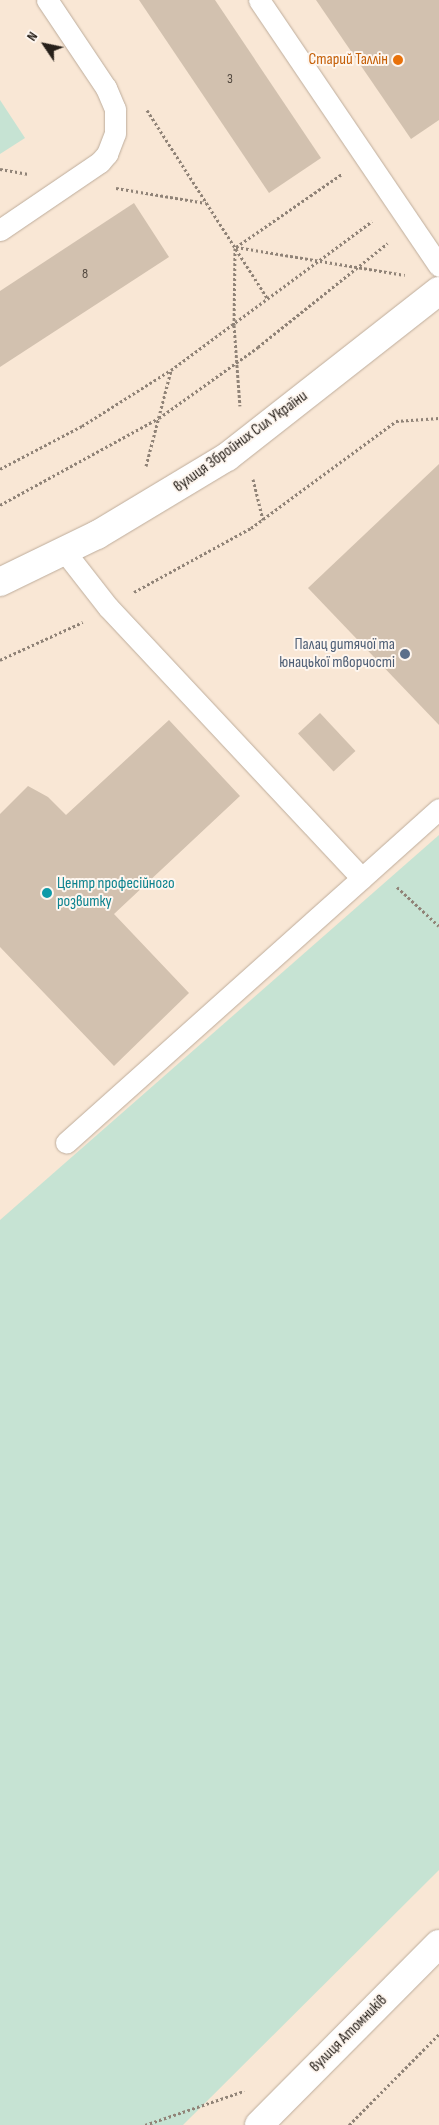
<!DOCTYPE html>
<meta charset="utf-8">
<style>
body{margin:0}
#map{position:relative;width:439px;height:2125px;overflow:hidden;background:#f9e7d5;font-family:"Sofia Sans Condensed",sans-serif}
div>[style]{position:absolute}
.green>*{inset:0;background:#c6e3d3}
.building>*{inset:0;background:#d2c1af;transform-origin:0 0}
.path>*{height:3px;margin-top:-1.5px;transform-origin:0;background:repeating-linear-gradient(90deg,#908377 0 2.5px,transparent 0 5px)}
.roads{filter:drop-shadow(0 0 1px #bdac9b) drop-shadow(0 0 1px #bdac9b)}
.service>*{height:21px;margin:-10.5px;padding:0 10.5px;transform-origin:10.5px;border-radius:10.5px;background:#fff}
.minor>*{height:28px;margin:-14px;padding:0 14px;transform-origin:14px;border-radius:14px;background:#fff}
.tertiary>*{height:28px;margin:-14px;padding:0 14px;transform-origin:14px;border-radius:14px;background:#fff}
.dots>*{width:14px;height:14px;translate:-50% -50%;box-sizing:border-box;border:2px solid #fef6ef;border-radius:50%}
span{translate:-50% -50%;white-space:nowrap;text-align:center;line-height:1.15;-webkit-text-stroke:4px #fef6ef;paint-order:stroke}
.number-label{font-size:14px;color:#52483f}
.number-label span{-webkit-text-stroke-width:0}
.food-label{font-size:16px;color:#c56008}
.right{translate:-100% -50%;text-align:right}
.street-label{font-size:16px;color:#27201a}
.service-label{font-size:16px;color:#4e5e75}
.culture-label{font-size:16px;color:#0d838f}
.left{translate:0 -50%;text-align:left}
.north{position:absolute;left:20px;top:20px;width:50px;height:50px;-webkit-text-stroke:4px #fef6ef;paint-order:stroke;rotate:304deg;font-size:14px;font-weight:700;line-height:20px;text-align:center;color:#27201a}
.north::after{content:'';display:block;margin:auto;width:18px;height:22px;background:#27201a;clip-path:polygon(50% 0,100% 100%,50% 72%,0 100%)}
</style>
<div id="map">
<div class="green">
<i style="clip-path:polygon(0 100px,25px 138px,0 154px)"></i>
<i style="clip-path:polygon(439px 835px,439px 1870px,183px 2125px,0 2125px,0 1220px)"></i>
</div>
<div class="building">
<i style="clip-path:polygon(139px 0,215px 0,321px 158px,269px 193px)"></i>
<i style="clip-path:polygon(316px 0,439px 0,439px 120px,411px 139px)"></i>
<i style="clip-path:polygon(134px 203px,169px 257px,0 367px,0 291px)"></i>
<i style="clip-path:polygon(439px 464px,439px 725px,308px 588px)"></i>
<i style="left:320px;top:713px;width:52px;height:30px;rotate:47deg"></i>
<i style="clip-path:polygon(169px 720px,240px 796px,114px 914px,189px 993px,114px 1066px,0 947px,0 814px,28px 786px,48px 797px,66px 815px)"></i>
</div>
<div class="path">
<i style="left:147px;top:110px;width:224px;rotate:57.4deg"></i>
<i style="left:0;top:169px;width:29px;rotate:10deg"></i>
<i style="left:116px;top:188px;width:91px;rotate:9.5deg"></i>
<i style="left:236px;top:247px;width:171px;rotate:9.4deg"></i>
<i style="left:236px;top:247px;width:129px;rotate:-34.6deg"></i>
<i style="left:235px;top:248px;width:77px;rotate:90.7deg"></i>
<i style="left:234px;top:325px;width:81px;rotate:85.8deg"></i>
<i style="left:146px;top:466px;width:98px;rotate:-75.3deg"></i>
<i style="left:0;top:469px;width:93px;rotate:-27.7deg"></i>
<i style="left:82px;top:426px;width:105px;rotate:-32.2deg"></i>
<i style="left:171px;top:370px;width:250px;rotate:-36.5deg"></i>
<i style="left:253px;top:479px;width:42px;rotate:76.3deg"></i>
<i style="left:0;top:505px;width:181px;rotate:-28.7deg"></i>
<i style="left:159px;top:418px;width:122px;rotate:-35.6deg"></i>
<i style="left:258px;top:347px;width:166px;rotate:-38.7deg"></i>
<i style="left:134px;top:592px;width:133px;rotate:-28.7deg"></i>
<i style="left:251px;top:528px;width:180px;rotate:-36.4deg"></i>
<i style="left:396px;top:421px;width:43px;rotate:-4deg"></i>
<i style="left:0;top:660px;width:91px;rotate:-24.6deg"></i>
<i style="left:397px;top:887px;width:57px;rotate:42.9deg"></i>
<i style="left:145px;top:2125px;width:105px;rotate:-19deg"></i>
<i style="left:349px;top:2125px;width:128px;rotate:-45.3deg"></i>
</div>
<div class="roads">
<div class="service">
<i style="left:259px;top:0;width:321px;rotate:55.9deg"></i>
<i style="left:0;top:230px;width:121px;rotate:-34.2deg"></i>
<i style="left:100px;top:162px;width:11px;rotate:-49deg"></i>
<i style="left:107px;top:154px;width:22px;rotate:-69deg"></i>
<i style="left:115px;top:133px;width:24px;rotate:-90deg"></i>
<i style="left:115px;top:109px;width:23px;rotate:-113deg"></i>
<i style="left:106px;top:88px;width:106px;rotate:-123.8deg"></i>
<i style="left:65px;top:552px;width:70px;rotate:52deg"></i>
<i style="left:108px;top:607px;width:371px;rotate:46.9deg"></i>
<i style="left:362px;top:878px;width:397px;rotate:138.2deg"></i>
<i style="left:362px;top:878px;width:103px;rotate:-41.9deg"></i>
</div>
<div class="minor">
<i style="left:0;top:582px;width:108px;rotate:-25.9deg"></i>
<i style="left:97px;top:535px;width:152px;rotate:-31deg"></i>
<i style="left:227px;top:457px;width:269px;rotate:-38.1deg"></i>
</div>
<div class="tertiary">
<i style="left:259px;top:2125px;width:255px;rotate:-45.2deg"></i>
</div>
</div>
<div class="dots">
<i style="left:398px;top:60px;background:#e8710a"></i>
<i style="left:405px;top:654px;background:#5c6f8a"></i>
<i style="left:47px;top:893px;background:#0f9aa8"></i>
</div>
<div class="number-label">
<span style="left:230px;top:79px">3</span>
<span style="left:85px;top:274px">8</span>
</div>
<div class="food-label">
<span class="right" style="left:388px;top:60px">Старий Таллін</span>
</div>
<div class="street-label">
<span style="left:241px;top:442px;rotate:-36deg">вулиця Збройних Сил України</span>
<span style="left:349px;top:2034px;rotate:-45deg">вулиця Атомників</span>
</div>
<div class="service-label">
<span class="right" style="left:395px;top:654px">Палац дитячої та<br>юнацької творчості</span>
</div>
<div class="culture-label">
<span class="left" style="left:57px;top:893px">Центр професійного<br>розвитку</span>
</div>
<div class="north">N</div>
</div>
